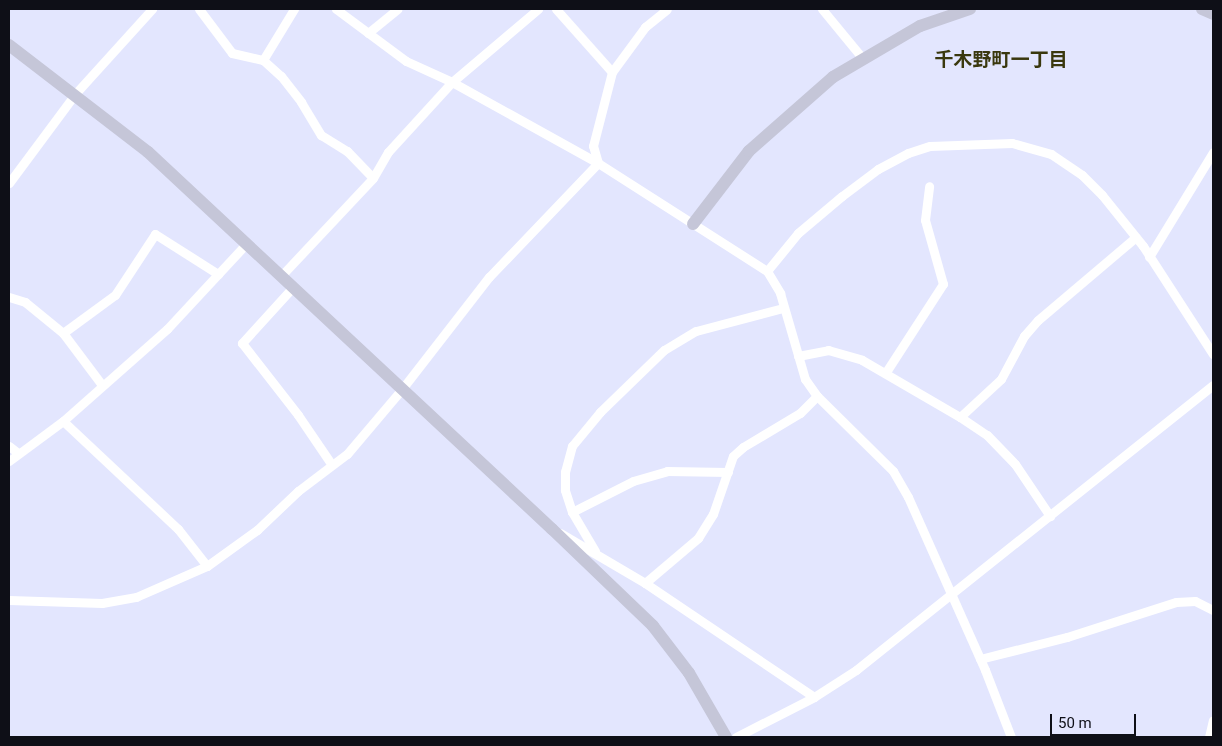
<!DOCTYPE html>
<meta charset="utf-8">
<style>
body{margin:0}
#map{position:relative;width:1222px;height:746px;overflow:hidden;background:#e3e6fe;font-family:Roboto,"Noto Sans JP",sans-serif}
div>[style]{position:absolute}
.street>*{height:9px;margin:-4.5px;padding:0 4.5px;transform-origin:4.5px;border-radius:4.5px;background:#fff}
.secondary>*{height:12px;margin:-6px;padding:0 6px;transform-origin:6px;border-radius:6px;background:#c5c6d8}
span{translate:-50% -50%;white-space:nowrap;text-align:center;line-height:1.15;-webkit-text-stroke:4px #e3e6fe;paint-order:stroke}
.neighbourhood-label{font-size:19px;color:#3a380e;font-weight:700}
.frame{position:absolute;inset:0;border:10px solid #0e0f17;pointer-events:none}
.scale{position:absolute;left:1050px;top:714px;width:86px;height:22px;box-sizing:border-box;border:2px solid #0e0f17;border-top:0;padding-left:6px;font-size:15px;line-height:18px;white-space:nowrap;color:#0e0f17;-webkit-text-stroke:4px #e3e6fe;paint-order:stroke}
</style>
<div id="map">
<div class="street">
<i style="left:199px;top:9px;width:55px;rotate:53.1deg"></i>
<i style="left:232px;top:53px;width:32px;rotate:13deg"></i>
<i style="left:263px;top:60px;width:24px;rotate:42deg"></i>
<i style="left:281px;top:76px;width:33px;rotate:52deg"></i>
<i style="left:301px;top:102px;width:39px;rotate:59deg"></i>
<i style="left:321px;top:135px;width:31px;rotate:32deg"></i>
<i style="left:347px;top:151px;width:37px;rotate:46deg"></i>
<i style="left:336px;top:9px;width:87px;rotate:36.6deg"></i>
<i style="left:406px;top:61px;width:51px;rotate:24.5deg"></i>
<i style="left:452px;top:82px;width:167px;rotate:29deg"></i>
<i style="left:598px;top:163px;width:201px;rotate:32.6deg"></i>
<i style="left:767px;top:271px;width:26px;rotate:59deg"></i>
<i style="left:780px;top:293px;width:90px;rotate:73.8deg"></i>
<i style="left:805px;top:379px;width:21px;rotate:55deg"></i>
<i style="left:817px;top:396px;width:107px;rotate:44.6deg"></i>
<i style="left:893px;top:471px;width:30px;rotate:60deg"></i>
<i style="left:908px;top:497px;width:189px;rotate:66deg"></i>
<i style="left:985px;top:670px;width:72px;rotate:68.8deg"></i>
<i style="left:556px;top:9px;width:84px;rotate:48.4deg"></i>
<i style="left:822px;top:9px;width:65px;rotate:50.6deg"></i>
<i style="left:368px;top:33px;width:38px;rotate:-39deg"></i>
<i style="left:263px;top:60px;width:60px;rotate:-58.7deg"></i>
<i style="left:598px;top:163px;width:18px;rotate:-106deg"></i>
<i style="left:593px;top:146px;width:76px;rotate:-75.6deg"></i>
<i style="left:612px;top:72px;width:56px;rotate:-53.7deg"></i>
<i style="left:645px;top:27px;width:28px;rotate:-39deg"></i>
<i style="left:9px;top:183px;width:111px;rotate:-53.4deg"></i>
<i style="left:75px;top:94px;width:115px;rotate:-47.8deg"></i>
<i style="left:1149px;top:257px;width:123px;rotate:-58.6deg"></i>
<i style="left:767px;top:271px;width:49px;rotate:-50.8deg"></i>
<i style="left:798px;top:233px;width:57px;rotate:-40.1deg"></i>
<i style="left:842px;top:196px;width:45px;rotate:-36.9deg"></i>
<i style="left:878px;top:169px;width:34px;rotate:-28deg"></i>
<i style="left:908px;top:153px;width:23px;rotate:-18deg"></i>
<i style="left:930px;top:146px;width:82px;rotate:-2.1deg"></i>
<i style="left:1012px;top:143px;width:41px;rotate:15.8deg"></i>
<i style="left:1051px;top:154px;width:37px;rotate:34deg"></i>
<i style="left:1082px;top:175px;width:28px;rotate:45deg"></i>
<i style="left:1102px;top:195px;width:65px;rotate:51.2deg"></i>
<i style="left:1143px;top:246px;width:129px;rotate:57.1deg"></i>
<i style="left:281px;top:276px;width:134px;rotate:-46.8deg"></i>
<i style="left:373px;top:178px;width:30px;rotate:-60deg"></i>
<i style="left:388px;top:152px;width:95px;rotate:-47.6deg"></i>
<i style="left:452px;top:82px;width:113px;rotate:-40.3deg"></i>
<i style="left:293px;top:287px;width:76px;rotate:132.3deg"></i>
<i style="left:242px;top:343px;width:91px;rotate:52.1deg"></i>
<i style="left:298px;top:415px;width:60px;rotate:55.8deg"></i>
<i style="left:9px;top:297px;width:17px;rotate:17deg"></i>
<i style="left:25px;top:302px;width:49px;rotate:39.2deg"></i>
<i style="left:63px;top:333px;width:65px;rotate:53.1deg"></i>
<i style="left:63px;top:333px;width:64px;rotate:-36.2deg"></i>
<i style="left:115px;top:295px;width:73px;rotate:-56.7deg"></i>
<i style="left:155px;top:234px;width:75px;rotate:32.4deg"></i>
<i style="left:798px;top:356px;width:31px;rotate:-11deg"></i>
<i style="left:828px;top:350px;width:35px;rotate:16deg"></i>
<i style="left:862px;top:360px;width:113px;rotate:30.2deg"></i>
<i style="left:960px;top:417px;width:32px;rotate:34deg"></i>
<i style="left:987px;top:435px;width:40px;rotate:46deg"></i>
<i style="left:1015px;top:464px;width:63px;rotate:56.1deg"></i>
<i style="left:886px;top:372px;width:105px;rotate:-57.1deg"></i>
<i style="left:943px;top:284px;width:66px;rotate:-105.7deg"></i>
<i style="left:925px;top:220px;width:34px;rotate:-83deg"></i>
<i style="left:960px;top:417px;width:56px;rotate:-42.8deg"></i>
<i style="left:1001px;top:379px;width:49px;rotate:-61.9deg"></i>
<i style="left:1024px;top:336px;width:21px;rotate:-49deg"></i>
<i style="left:1038px;top:320px;width:128px;rotate:-40.3deg"></i>
<i style="left:63px;top:421px;width:158px;rotate:43.2deg"></i>
<i style="left:178px;top:529px;width:47px;rotate:51.9deg"></i>
<i style="left:9px;top:446px;width:11px;rotate:38deg"></i>
<i style="left:9px;top:461px;width:67px;rotate:-36.5deg"></i>
<i style="left:63px;top:421px;width:139px;rotate:-41.5deg"></i>
<i style="left:167px;top:329px;width:117px;rotate:-47.1deg"></i>
<i style="left:572px;top:512px;width:68px;rotate:-26.9deg"></i>
<i style="left:633px;top:481px;width:35px;rotate:-16deg"></i>
<i style="left:667px;top:471px;width:61px;rotate:0.9deg"></i>
<i style="left:560px;top:533px;width:99px;rotate:30.5deg"></i>
<i style="left:645px;top:583px;width:204px;rotate:34deg"></i>
<i style="left:595px;top:551px;width:45px;rotate:-120.5deg"></i>
<i style="left:572px;top:512px;width:23px;rotate:-108deg"></i>
<i style="left:565px;top:490px;width:18px;rotate:-90deg"></i>
<i style="left:565px;top:472px;width:27px;rotate:-75deg"></i>
<i style="left:572px;top:446px;width:44px;rotate:-50.5deg"></i>
<i style="left:600px;top:412px;width:89px;rotate:-44.1deg"></i>
<i style="left:664px;top:350px;width:37px;rotate:-31deg"></i>
<i style="left:696px;top:331px;width:90px;rotate:-14.8deg"></i>
<i style="left:645px;top:583px;width:70px;rotate:-40.3deg"></i>
<i style="left:698px;top:538px;width:28px;rotate:-58deg"></i>
<i style="left:713px;top:514px;width:61px;rotate:-71deg"></i>
<i style="left:733px;top:456px;width:13px;rotate:-42deg"></i>
<i style="left:743px;top:447px;width:66px;rotate:-30.8deg"></i>
<i style="left:800px;top:413px;width:24px;rotate:-45deg"></i>
<i style="left:9px;top:600px;width:93px;rotate:1.8deg"></i>
<i style="left:102px;top:603px;width:35px;rotate:-10deg"></i>
<i style="left:136px;top:597px;width:77px;rotate:-23.6deg"></i>
<i style="left:207px;top:566px;width:62px;rotate:-35.8deg"></i>
<i style="left:257px;top:530px;width:57px;rotate:-43.6deg"></i>
<i style="left:298px;top:491px;width:61px;rotate:-37.1deg"></i>
<i style="left:347px;top:454px;width:85px;rotate:-49.8deg"></i>
<i style="left:402px;top:389px;width:142px;rotate:-52.2deg"></i>
<i style="left:489px;top:277px;width:158px;rotate:-46.3deg"></i>
<i style="left:980px;top:659px;width:90px;rotate:-14.2deg"></i>
<i style="left:1067px;top:637px;width:114px;rotate:-17.8deg"></i>
<i style="left:1176px;top:602px;width:19px;rotate:-3deg"></i>
<i style="left:1195px;top:601px;width:20px;rotate:27deg"></i>
<i style="left:736px;top:737px;width:88px;rotate:-27.1deg"></i>
<i style="left:814px;top:697px;width:50px;rotate:-32.7deg"></i>
<i style="left:856px;top:670px;width:457px;rotate:-38.6deg"></i>
<i style="left:1209px;top:737px;width:17px;rotate:-77deg"></i>
</div>
<div class="secondary">
<i style="left:1202px;top:9px;width:12px;rotate:24deg"></i>
<i style="left:9px;top:45px;width:175px;rotate:37.6deg"></i>
<i style="left:148px;top:152px;width:553px;rotate:43.02deg"></i>
<i style="left:552px;top:529px;width:140px;rotate:43.8deg"></i>
<i style="left:653px;top:626px;width:59px;rotate:52.5deg"></i>
<i style="left:689px;top:673px;width:74px;rotate:60deg"></i>
<i style="left:693px;top:224px;width:92px;rotate:-52.5deg"></i>
<i style="left:749px;top:151px;width:112px;rotate:-41.4deg"></i>
<i style="left:833px;top:77px;width:101px;rotate:-30.4deg"></i>
<i style="left:920px;top:26px;width:53px;rotate:-18.8deg"></i>
</div>
<div class="neighbourhood-label">
<span style="left:1001px;top:60px">千木野町一丁目</span>
</div>
<div class="frame"></div>
<div class="scale">50 m</div>
</div>
